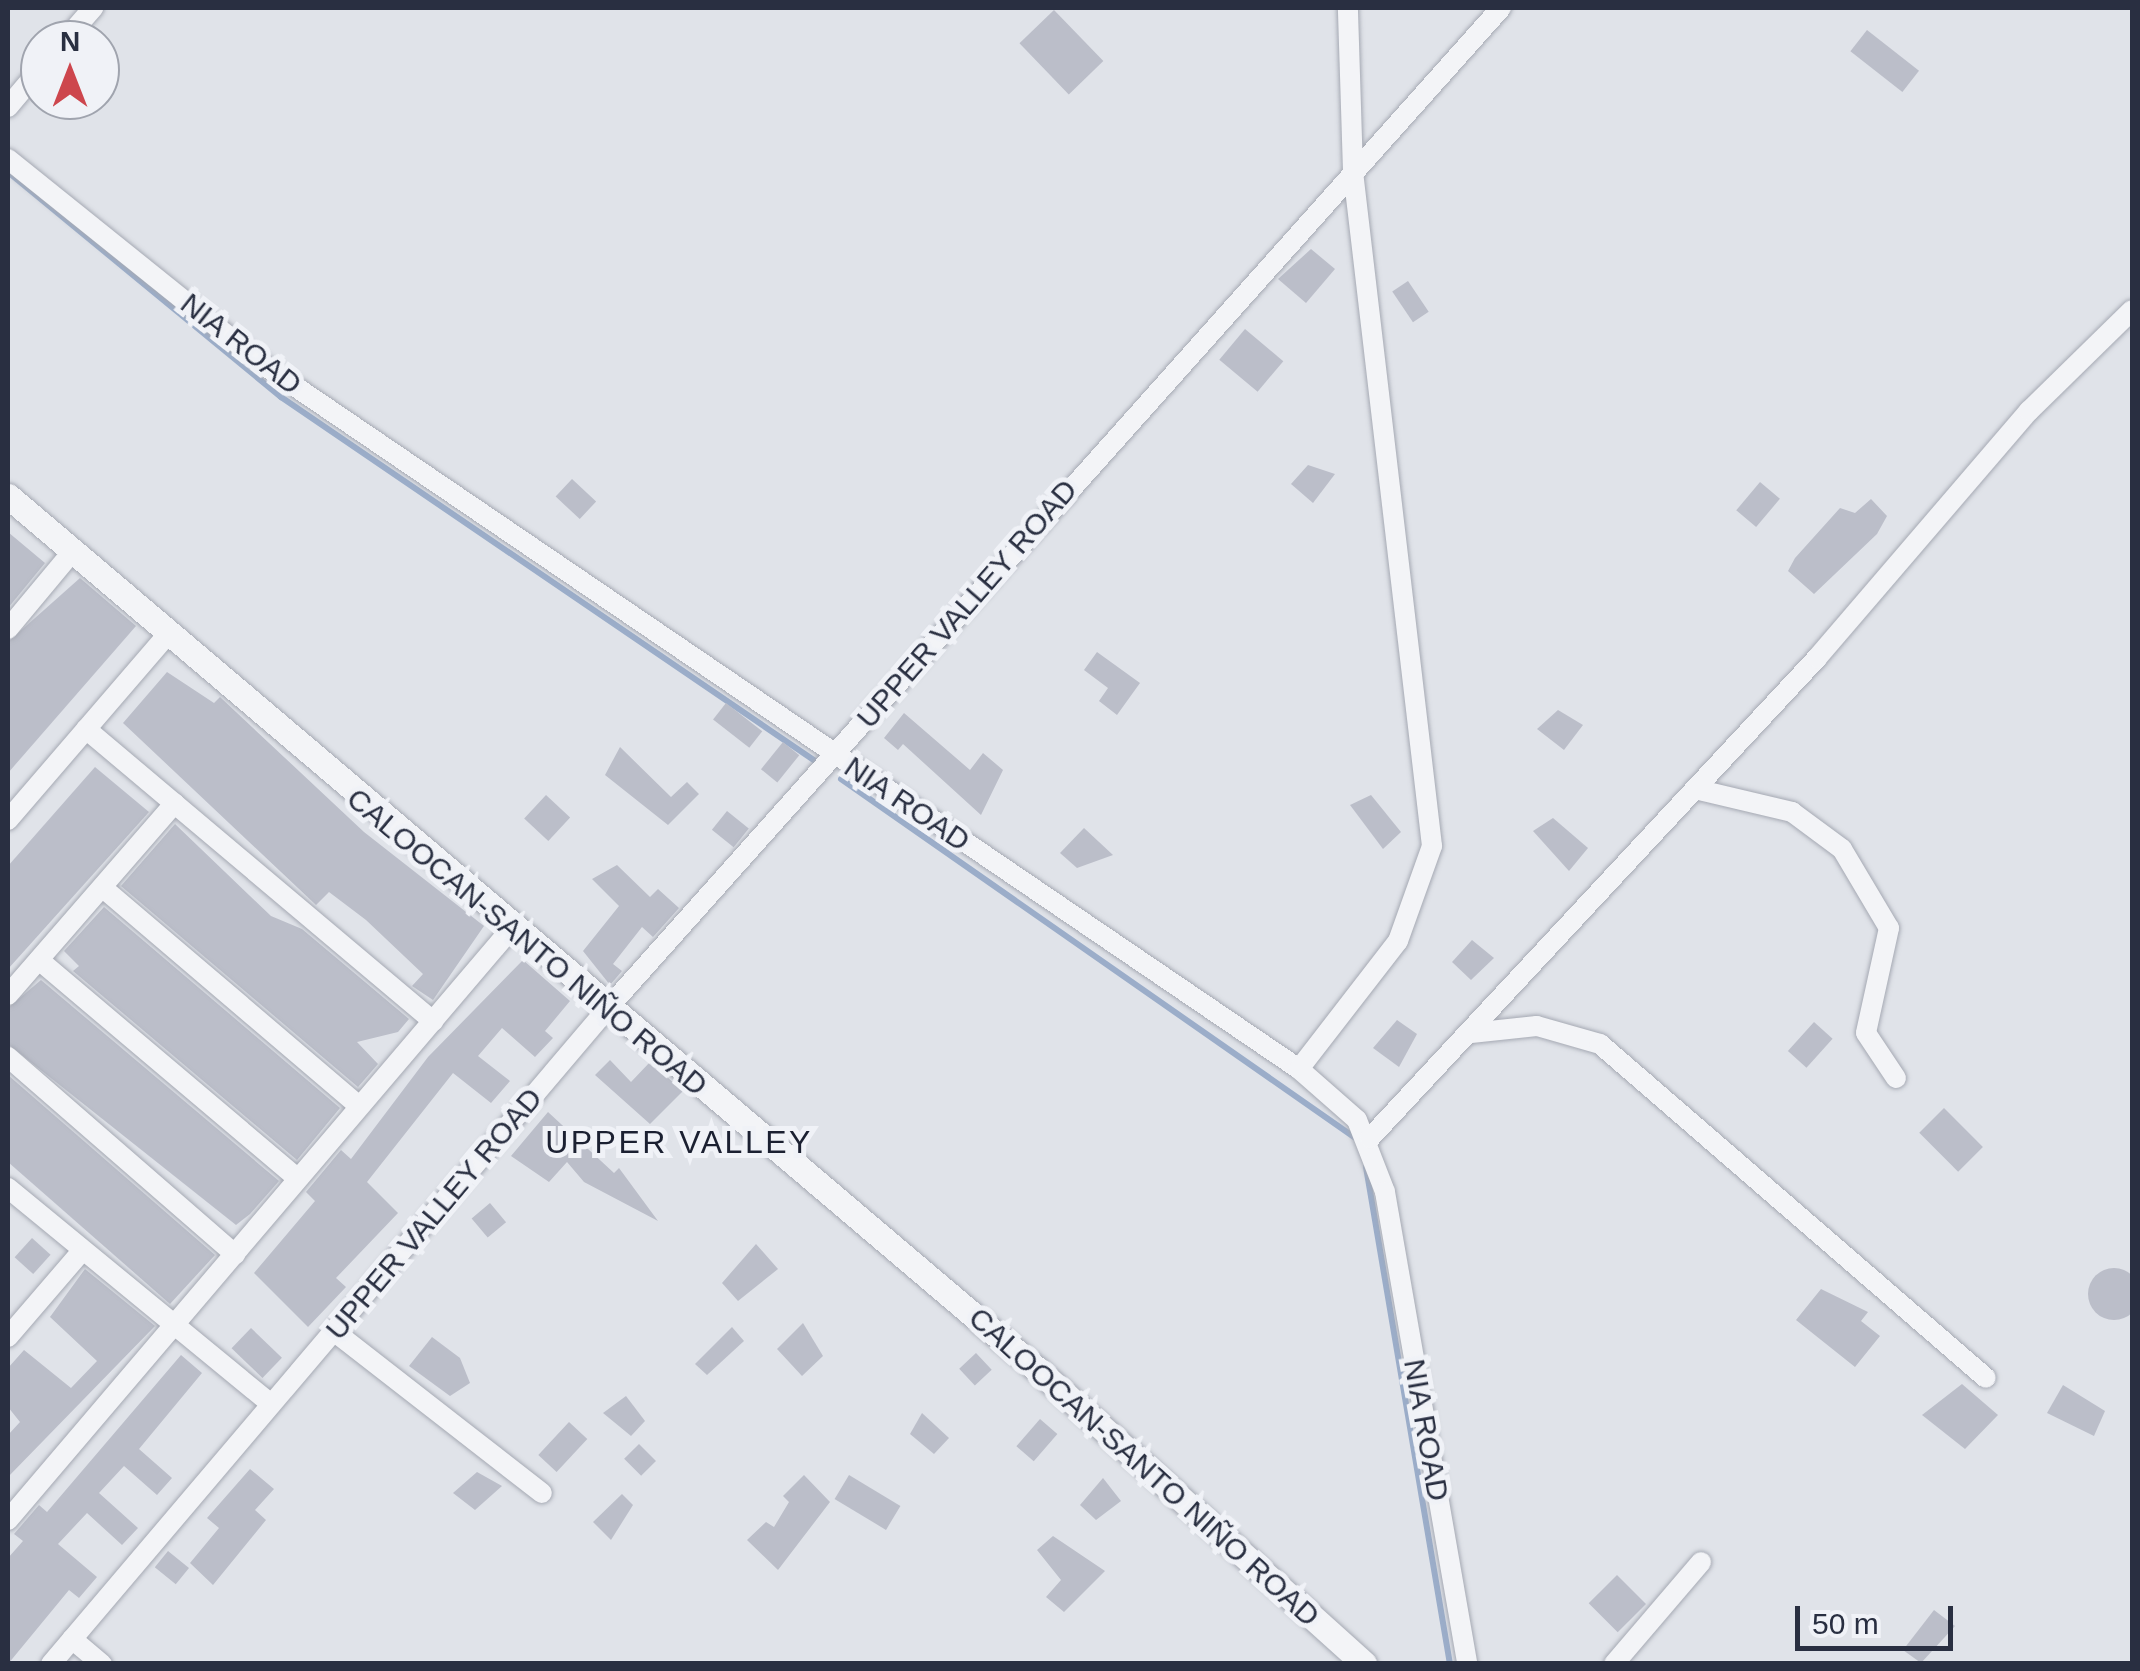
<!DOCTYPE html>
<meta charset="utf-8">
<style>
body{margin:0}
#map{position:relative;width:2140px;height:1671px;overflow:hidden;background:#e0e3e9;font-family:Helvetica,sans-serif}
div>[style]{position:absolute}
.stream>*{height:6px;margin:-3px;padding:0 3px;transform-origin:3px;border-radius:3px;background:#9badc9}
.building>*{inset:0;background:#bbbec9;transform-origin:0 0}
.round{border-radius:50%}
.roads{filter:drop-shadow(0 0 2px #a5a9b3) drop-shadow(0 0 2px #a5a9b3)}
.minor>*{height:20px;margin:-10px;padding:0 10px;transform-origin:10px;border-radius:10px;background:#f3f4f7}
.tertiary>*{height:25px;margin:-12.5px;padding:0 12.5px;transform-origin:12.5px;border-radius:12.5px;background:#f3f4f7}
span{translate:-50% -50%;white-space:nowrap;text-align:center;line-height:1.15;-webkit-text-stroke:10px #f0f2f7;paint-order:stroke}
.street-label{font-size:30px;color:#292f41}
.neighbourhood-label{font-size:32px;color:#1b2031;letter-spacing:2.5px}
.frame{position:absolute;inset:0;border:10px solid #292f41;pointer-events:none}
.north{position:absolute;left:20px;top:20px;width:100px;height:100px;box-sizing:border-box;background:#f0f2f7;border:2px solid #a0a4ae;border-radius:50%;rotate:0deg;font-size:28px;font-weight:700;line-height:40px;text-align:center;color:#292f41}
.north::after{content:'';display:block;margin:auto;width:35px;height:45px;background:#cd464d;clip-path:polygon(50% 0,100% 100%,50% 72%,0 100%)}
.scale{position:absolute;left:1795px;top:1606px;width:158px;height:45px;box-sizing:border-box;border:5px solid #292f41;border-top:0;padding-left:12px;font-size:30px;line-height:35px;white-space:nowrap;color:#292f41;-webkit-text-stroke:8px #f0f2f7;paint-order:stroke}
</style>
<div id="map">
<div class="stream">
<i style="left:8px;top:172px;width:354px;rotate:39.5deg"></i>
<i style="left:281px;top:397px;width:646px;rotate:34.28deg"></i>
<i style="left:841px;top:779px;width:626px;rotate:34.91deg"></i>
<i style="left:1366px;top:1167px;width:504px;rotate:80.41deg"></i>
</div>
<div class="building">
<i style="left:1054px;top:10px;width:71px;height:48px;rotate:46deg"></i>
<i style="left:1867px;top:30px;width:66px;height:27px;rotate:38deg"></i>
<i style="clip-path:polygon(1311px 249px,1335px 269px,1306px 303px,1278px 279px)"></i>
<i style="left:1408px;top:281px;width:37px;height:19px;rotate:56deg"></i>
<i style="left:1245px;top:329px;width:50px;height:40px;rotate:40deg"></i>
<i style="clip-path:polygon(1308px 465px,1335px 474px,1313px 503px,1291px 484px)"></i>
<i style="left:572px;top:479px;width:33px;height:24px;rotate:43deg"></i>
<i style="left:1760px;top:482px;width:26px;height:37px;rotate:40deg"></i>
<i style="clip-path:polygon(1871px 499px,1887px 516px,1877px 534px,1814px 594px,1788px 571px,1795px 558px,1840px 508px,1855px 513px)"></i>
<i style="clip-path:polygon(8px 532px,45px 563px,8px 608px)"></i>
<i style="clip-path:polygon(80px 578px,136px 626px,8px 773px,8px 642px)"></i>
<i style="clip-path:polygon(1097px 652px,1140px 683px,1117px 715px,1099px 701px,1108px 688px,1084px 670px)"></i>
<i style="clip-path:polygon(167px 672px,214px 703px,220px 697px,364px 832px,484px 926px,433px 1000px,412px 986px,423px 974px,366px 920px,329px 892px,316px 905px,123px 723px)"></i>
<i style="left:726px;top:703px;width:46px;height:21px;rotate:38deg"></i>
<i style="clip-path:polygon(1558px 710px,1583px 725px,1564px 750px,1537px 729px)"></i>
<i style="clip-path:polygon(904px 713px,970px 770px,983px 753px,1003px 770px,981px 815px,903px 744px,898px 750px,884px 738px)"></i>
<i style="left:783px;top:742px;width:21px;height:35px;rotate:39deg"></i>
<i style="clip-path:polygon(620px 747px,671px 797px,687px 782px,699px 794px,668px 825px,605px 775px)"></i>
<i style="clip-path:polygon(95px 767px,149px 812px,8px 969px,8px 866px)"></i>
<i style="left:546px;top:795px;width:33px;height:32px;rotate:43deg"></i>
<i style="clip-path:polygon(1371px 795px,1401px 832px,1383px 849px,1350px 805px)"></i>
<i style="left:727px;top:811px;width:28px;height:24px;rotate:39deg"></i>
<i style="clip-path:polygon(1553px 818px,1588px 848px,1569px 871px,1533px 831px)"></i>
<i style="clip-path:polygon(175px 824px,271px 916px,302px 929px,409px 1019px,398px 1032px,357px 1042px,378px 1064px,358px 1087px,121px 886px)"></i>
<i style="clip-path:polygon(1084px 828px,1113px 855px,1077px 868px,1060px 853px)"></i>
<i style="clip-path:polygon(617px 865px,650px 897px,658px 889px,679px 908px,653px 937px,642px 927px,613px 964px,622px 971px,610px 985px,583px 951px,619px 906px,592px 879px)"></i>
<i style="clip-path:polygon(104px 907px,340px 1108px,297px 1160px,73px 971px,79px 966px,64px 951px)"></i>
<i style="clip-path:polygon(1472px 940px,1494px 958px,1471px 980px,1452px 962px)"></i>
<i style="clip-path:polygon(523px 960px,570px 1001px,545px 1031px,553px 1038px,535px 1057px,502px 1028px,478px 1056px,510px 1081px,491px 1103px,453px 1073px,367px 1182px,398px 1213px,336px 1278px,346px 1287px,308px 1327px,254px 1273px,315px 1201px,306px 1192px,341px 1150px,351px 1159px,428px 1057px)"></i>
<i style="clip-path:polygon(41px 980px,279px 1181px,250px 1214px,236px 1225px,8px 1044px,8px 1008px)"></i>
<i style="clip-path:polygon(1397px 1020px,1417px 1034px,1399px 1067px,1373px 1048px)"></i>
<i style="left:1814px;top:1022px;width:25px;height:39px;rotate:42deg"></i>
<i style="clip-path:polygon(610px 1060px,631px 1082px,650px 1062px,683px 1091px,650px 1124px,595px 1075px)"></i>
<i style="clip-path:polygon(8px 1075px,215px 1255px,170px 1304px,8px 1162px)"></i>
<i style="left:1944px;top:1108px;width:55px;height:35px;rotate:45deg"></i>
<i style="clip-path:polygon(548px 1112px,614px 1173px,619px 1168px,658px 1221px,584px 1182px,567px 1162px,549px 1182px,511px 1156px)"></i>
<i style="left:490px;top:1203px;width:25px;height:24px;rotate:50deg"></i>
<i style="left:32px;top:1238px;width:25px;height:26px;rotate:42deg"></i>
<i style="clip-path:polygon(756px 1244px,778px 1269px,738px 1301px,722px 1283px)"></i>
<i class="round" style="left:2088px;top:1268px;width:52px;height:52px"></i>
<i style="clip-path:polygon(85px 1269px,155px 1326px,8px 1477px,8px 1435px,20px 1422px,8px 1407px,8px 1368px,24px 1350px,71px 1388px,97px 1361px,50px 1317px)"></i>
<i style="clip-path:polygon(1821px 1289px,1868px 1312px,1861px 1321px,1880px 1336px,1855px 1367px,1796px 1320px)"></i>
<i style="clip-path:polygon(803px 1323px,823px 1356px,802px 1376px,777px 1349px)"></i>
<i style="clip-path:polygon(732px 1327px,744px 1341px,707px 1375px,695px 1364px)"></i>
<i style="left:251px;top:1328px;width:43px;height:28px;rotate:44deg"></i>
<i style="clip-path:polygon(432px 1337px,460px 1358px,470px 1383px,450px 1396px,409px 1366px)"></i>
<i style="left:976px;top:1353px;width:23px;height:23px;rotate:47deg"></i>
<i style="clip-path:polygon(181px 1355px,202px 1373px,139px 1449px,172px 1478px,157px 1495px,124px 1466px,99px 1493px,138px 1528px,122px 1545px,87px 1513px,58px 1544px,97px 1577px,79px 1598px,69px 1590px,8px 1664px,8px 1558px,23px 1541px,14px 1534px,39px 1505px,47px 1512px)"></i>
<i style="clip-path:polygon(1962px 1384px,1998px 1415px,1965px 1449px,1922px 1415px)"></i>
<i style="clip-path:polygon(2063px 1385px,2105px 1411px,2094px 1436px,2047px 1413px)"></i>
<i style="clip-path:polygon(626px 1396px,645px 1421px,631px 1436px,603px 1413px)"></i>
<i style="clip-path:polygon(922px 1413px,949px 1438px,934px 1454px,910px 1434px)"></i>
<i style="left:1040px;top:1419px;width:23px;height:36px;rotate:41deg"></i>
<i style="left:569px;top:1422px;width:25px;height:45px;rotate:43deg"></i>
<i style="left:639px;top:1444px;width:24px;height:21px;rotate:45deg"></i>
<i style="clip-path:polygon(250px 1469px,274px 1489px,255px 1510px,266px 1520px,213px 1585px,190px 1563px,219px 1528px,207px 1518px)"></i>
<i style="clip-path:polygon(477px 1472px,502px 1486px,475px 1510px,453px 1493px)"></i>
<i style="clip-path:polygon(804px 1475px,830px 1502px,778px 1570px,747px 1540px,766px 1522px,774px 1527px,789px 1502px,783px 1496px)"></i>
<i style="left:849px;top:1475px;width:60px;height:28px;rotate:31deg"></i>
<i style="clip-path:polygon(1103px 1478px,1121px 1501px,1096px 1520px,1080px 1505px)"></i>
<i style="clip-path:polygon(622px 1494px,633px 1505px,611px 1540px,593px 1522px)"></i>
<i style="clip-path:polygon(1053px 1536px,1105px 1571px,1064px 1612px,1046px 1597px,1061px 1580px,1037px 1550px)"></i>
<i style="left:168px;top:1551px;width:27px;height:21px;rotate:39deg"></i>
<i style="left:1617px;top:1575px;width:41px;height:40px;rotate:45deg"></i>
<i style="clip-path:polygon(1934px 1610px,1955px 1626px,1921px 1663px,1903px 1650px)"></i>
</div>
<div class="roads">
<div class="minor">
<i style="left:65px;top:40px;width:43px;rotate:-48.8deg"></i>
<i style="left:8px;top:107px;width:50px;rotate:-49.9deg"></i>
<i style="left:8px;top:159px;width:330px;rotate:38.8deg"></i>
<i style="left:265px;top:366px;width:1250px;rotate:34.21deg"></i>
<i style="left:1299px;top:1069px;width:77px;rotate:41.3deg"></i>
<i style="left:1357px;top:1120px;width:77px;rotate:68.7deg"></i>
<i style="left:1385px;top:1192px;width:479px;rotate:80.1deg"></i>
<i style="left:8px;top:629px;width:102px;rotate:-50.2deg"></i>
<i style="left:86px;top:729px;width:454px;rotate:40.1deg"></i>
<i style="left:1695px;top:789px;width:100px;rotate:13.3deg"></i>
<i style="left:1792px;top:812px;width:62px;rotate:36.5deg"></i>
<i style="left:1842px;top:849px;width:92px;rotate:59.3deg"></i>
<i style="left:1889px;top:928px;width:107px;rotate:102.4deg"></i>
<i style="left:1866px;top:1033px;width:54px;rotate:56.3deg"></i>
<i style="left:8px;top:820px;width:247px;rotate:-49.3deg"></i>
<i style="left:103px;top:888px;width:336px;rotate:40.4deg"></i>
<i style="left:39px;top:960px;width:338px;rotate:40.2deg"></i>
<i style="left:8px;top:995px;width:254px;rotate:-49deg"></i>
<i style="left:1471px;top:1033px;width:66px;rotate:-6.1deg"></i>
<i style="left:1537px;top:1026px;width:66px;rotate:15.9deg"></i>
<i style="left:1600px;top:1044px;width:510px;rotate:40.87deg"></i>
<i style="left:8px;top:1057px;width:301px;rotate:41deg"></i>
<i style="left:1299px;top:1069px;width:162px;rotate:-52.3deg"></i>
<i style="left:1398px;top:941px;width:101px;rotate:-70.3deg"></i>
<i style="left:1432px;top:846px;width:680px;rotate:-96.68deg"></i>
<i style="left:1353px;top:171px;width:163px;rotate:-91.8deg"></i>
<i style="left:1370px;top:1138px;width:656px;rotate:-47.04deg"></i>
<i style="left:1817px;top:658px;width:326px;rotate:-49.4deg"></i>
<i style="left:2029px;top:411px;width:144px;rotate:-44.4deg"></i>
<i style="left:8px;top:1188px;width:340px;rotate:39.4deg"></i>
<i style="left:335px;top:1332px;width:262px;rotate:37.9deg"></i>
<i style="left:8px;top:1337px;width:113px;rotate:-49.3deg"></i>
<i style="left:8px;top:1520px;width:776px;rotate:-49.6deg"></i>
<i style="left:72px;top:1639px;width:39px;rotate:40deg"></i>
<i style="left:51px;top:1664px;width:861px;rotate:-49.67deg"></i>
<i style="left:608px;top:1008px;width:1341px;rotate:-48.24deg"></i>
<i style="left:1614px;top:1664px;width:134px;rotate:-49.5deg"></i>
</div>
<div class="tertiary">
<i style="left:8px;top:496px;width:1351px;rotate:40.32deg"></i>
<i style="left:1038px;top:1370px;width:439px;rotate:42deg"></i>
</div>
</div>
<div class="street-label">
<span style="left:241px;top:344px;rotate:38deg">NIA ROAD</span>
<span style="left:967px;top:604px;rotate:-49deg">UPPER VALLEY ROAD</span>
<span style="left:907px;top:804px;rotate:34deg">NIA ROAD</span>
<span style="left:527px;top:942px;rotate:40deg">CALOOCAN-SANTO NIÑO ROAD</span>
<span style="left:434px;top:1214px;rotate:-50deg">UPPER VALLEY ROAD</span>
<span style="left:1426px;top:1430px;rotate:80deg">NIA ROAD</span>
<span style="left:1144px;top:1467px;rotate:42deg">CALOOCAN-SANTO NIÑO ROAD</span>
</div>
<div class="neighbourhood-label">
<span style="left:679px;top:1142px">UPPER VALLEY</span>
</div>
<div class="frame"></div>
<div class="north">N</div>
<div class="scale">50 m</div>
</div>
